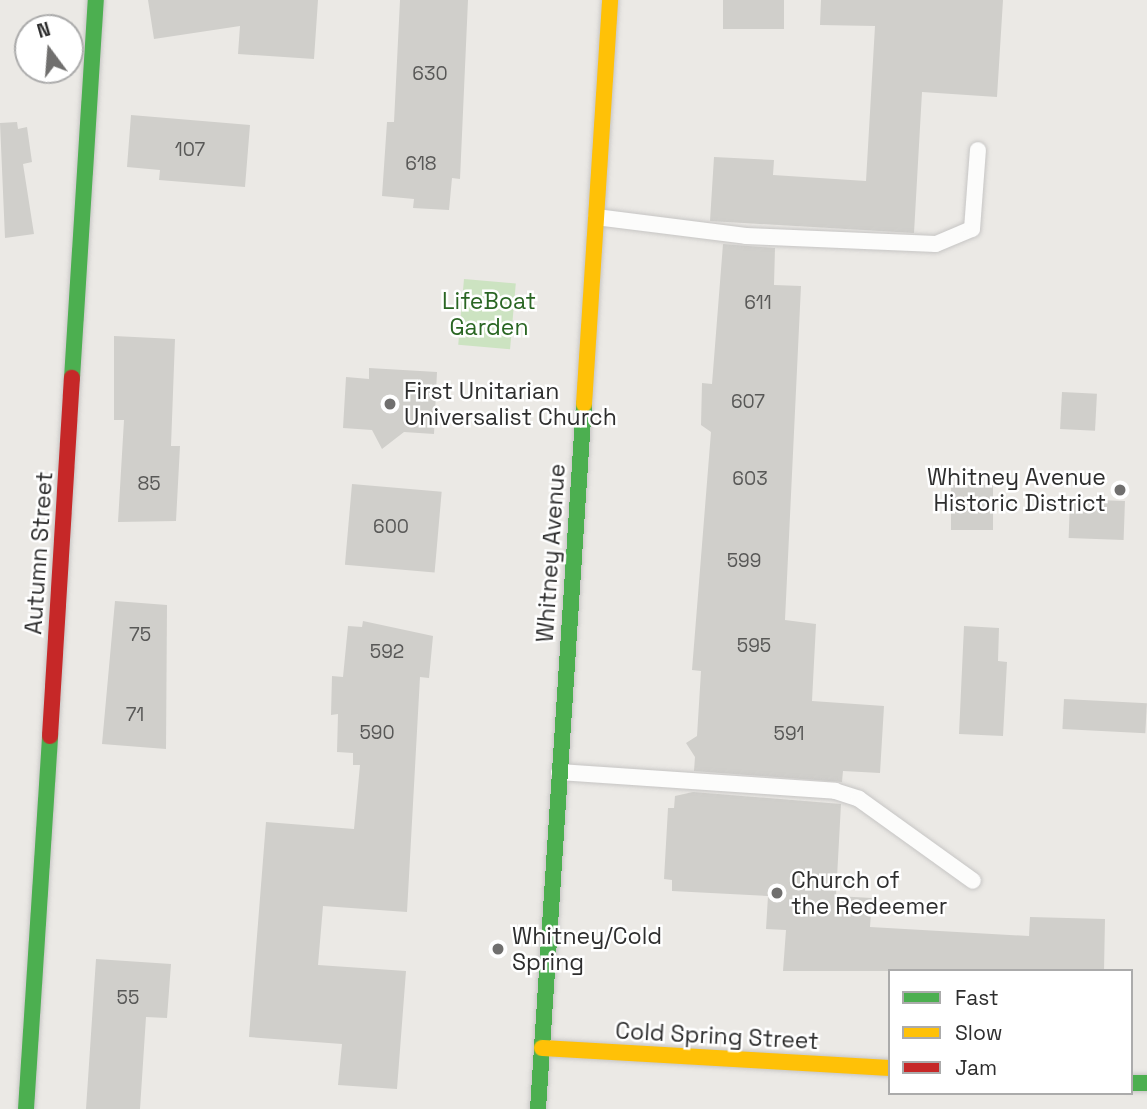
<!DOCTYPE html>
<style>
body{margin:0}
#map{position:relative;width:1147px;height:1109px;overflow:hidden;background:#ebe9e5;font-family:"Space Grotesk",sans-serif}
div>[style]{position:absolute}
.green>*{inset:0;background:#cce3c1;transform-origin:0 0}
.building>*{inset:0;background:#d0cfcb;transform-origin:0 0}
.roads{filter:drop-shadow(0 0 2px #c6c5c4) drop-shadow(0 0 2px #c6c5c4)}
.lane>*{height:16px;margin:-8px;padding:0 8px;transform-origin:8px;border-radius:8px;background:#fcfcfb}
.fast>*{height:16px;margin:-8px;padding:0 8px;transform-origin:8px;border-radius:8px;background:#4caf50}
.slow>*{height:16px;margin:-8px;padding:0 8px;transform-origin:8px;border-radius:8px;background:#ffc107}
.jam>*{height:16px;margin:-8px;padding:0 8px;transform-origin:8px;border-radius:8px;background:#c62828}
.dots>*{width:19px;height:19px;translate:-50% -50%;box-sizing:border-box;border:4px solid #fff;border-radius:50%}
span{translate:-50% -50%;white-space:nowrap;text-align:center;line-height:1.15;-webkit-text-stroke:5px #fff;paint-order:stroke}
.number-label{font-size:19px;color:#585857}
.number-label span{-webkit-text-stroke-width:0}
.park-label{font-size:23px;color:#2a6623}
.poi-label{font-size:23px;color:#2e2e2e}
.left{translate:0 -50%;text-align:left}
.right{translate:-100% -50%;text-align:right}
.street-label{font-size:23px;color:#2e2e2e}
.legend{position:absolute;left:888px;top:969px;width:245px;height:126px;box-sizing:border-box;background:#fff;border:2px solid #ababab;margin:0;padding:9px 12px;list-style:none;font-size:21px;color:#2e2e2e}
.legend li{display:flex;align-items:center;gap:14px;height:35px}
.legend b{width:35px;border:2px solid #ababab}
.north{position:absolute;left:14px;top:14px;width:70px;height:70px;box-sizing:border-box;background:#fff;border:2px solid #ababab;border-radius:50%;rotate:344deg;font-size:19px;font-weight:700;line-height:28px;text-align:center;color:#2e2e2e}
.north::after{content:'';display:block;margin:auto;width:24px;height:32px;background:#706f6e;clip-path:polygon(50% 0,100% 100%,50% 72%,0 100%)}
</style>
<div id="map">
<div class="green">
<i style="left:464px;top:279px;width:52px;height:66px;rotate:5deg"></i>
</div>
<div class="building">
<i style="clip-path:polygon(148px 0,318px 0,314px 59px,238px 54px,240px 26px,154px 39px)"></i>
<i style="clip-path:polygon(400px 0,468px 0,460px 179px,452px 178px,449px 210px,413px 208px,414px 199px,382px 196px,387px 122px,394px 122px)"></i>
<i style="left:723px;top:0;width:61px;height:29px"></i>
<i style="clip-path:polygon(821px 0,1003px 0,997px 97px,922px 92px,914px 233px,710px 221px,714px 157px,774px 160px,773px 175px,866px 181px,875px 26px,820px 25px)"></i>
<i style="clip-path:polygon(131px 115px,250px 125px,245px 187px,159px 180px,160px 170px,127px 167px)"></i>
<i style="clip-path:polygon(17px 122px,18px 129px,27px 127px,32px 162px,23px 164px,34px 234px,5px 238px,0 123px)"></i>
<i style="clip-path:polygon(723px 244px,775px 248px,774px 285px,801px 286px,785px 620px,816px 624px,812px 701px,884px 706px,880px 773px,843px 771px,842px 782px,694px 771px,695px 757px,686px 743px,697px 736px,701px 671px,692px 670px,711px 432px,701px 425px,702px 383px,712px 384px)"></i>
<i style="clip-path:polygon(114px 336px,175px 339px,171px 446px,180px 446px,176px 521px,118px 522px,124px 420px,114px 420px)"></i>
<i style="clip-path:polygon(369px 368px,437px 372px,434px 434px,404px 432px,382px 449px,372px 430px,343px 428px,346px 377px,369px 379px)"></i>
<i style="left:1062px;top:392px;width:35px;height:37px;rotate:3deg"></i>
<i style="left:352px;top:484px;width:90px;height:81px;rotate:5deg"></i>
<i style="left:951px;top:485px;width:42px;height:45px"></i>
<i style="left:1070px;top:499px;width:55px;height:39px;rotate:2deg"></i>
<i style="clip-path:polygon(115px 601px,167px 605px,166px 749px,102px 744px)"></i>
<i style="clip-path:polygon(363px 621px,433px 636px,429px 678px,420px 677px,407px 912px,323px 906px,318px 965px,406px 971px,397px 1089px,338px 1085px,342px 1044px,249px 1037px,266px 822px,354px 829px,360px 765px,353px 765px,353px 753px,337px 752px,338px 714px,331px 715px,332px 676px,343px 677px,348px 626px,362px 627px)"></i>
<i style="clip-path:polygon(964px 626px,999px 628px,998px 661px,1007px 662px,1003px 736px,959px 734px)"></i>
<i style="left:1064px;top:699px;width:83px;height:30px;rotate:3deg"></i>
<i style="clip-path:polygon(693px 792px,841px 804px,836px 896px,872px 898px,870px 927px,1029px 936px,1030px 917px,1105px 919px,1104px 971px,783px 971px,786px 930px,766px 929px,768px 896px,672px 891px,672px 880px,664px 879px,668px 808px,674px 808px,675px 796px)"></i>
<i style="clip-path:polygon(96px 959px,171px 964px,167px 1018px,146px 1017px,140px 1109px,86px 1109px)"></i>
</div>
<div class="roads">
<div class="lane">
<i style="left:596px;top:217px;width:151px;rotate:7.2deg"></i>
<i style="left:746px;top:236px;width:190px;rotate:2.4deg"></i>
<i style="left:936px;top:244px;width:39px;rotate:-23deg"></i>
<i style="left:972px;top:229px;width:79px;rotate:-85.7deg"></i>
<i style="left:559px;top:772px;width:277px;rotate:3.9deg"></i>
<i style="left:835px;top:791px;width:25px;rotate:18deg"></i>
<i style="left:859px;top:799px;width:140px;rotate:35.7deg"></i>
</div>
<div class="fast">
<i style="left:72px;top:378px;width:379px;rotate:-86.4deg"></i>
<i style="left:1131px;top:1083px;width:16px"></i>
<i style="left:26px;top:1109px;width:374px;rotate:-86.3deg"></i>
<i style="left:538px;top:1109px;width:706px;rotate:-86.27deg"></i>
</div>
<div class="slow">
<i style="left:584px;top:404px;width:405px;rotate:-86.3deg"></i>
<i style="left:542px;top:1048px;width:349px;rotate:3.3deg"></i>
</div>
<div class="jam">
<i style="left:50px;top:736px;width:359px;rotate:-86.5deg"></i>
</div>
</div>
<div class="dots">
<i style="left:390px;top:404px;background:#706f6e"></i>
<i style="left:1120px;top:490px;background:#706f6e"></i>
<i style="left:777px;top:893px;background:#706f6e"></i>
<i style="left:498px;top:949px;background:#706f6e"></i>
</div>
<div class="number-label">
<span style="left:430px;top:74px">630</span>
<span style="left:190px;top:150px">107</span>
<span style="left:421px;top:164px">618</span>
<span style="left:758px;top:303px">611</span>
<span style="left:748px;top:402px">607</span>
<span style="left:750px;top:479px">603</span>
<span style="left:149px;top:484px">85</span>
<span style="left:391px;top:527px">600</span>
<span style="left:744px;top:561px">599</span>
<span style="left:140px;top:635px">75</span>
<span style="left:754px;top:646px">595</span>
<span style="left:387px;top:652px">592</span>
<span style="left:135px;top:715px">71</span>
<span style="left:377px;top:733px">590</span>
<span style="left:789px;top:734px">591</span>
<span style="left:128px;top:998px">55</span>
</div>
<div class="park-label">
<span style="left:489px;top:314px">LifeBoat<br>Garden</span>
</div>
<div class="poi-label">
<span class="left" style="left:404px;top:404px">First Unitarian<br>Universalist Church</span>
<span class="right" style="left:1106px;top:490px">Whitney Avenue<br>Historic District</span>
<span class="left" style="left:791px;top:893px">Church of<br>the Redeemer</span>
<span class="left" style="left:512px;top:949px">Whitney/Cold<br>Spring</span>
</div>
<div class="street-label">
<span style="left:39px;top:553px;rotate:-86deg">Autumn Street</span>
<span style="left:551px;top:553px;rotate:-86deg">Whitney Avenue</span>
<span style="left:717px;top:1036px;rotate:3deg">Cold Spring Street</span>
</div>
<ul class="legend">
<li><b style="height:9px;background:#4caf50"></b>Fast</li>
<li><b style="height:9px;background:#ffc107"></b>Slow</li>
<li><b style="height:9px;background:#c62828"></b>Jam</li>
</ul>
<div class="north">N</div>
</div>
